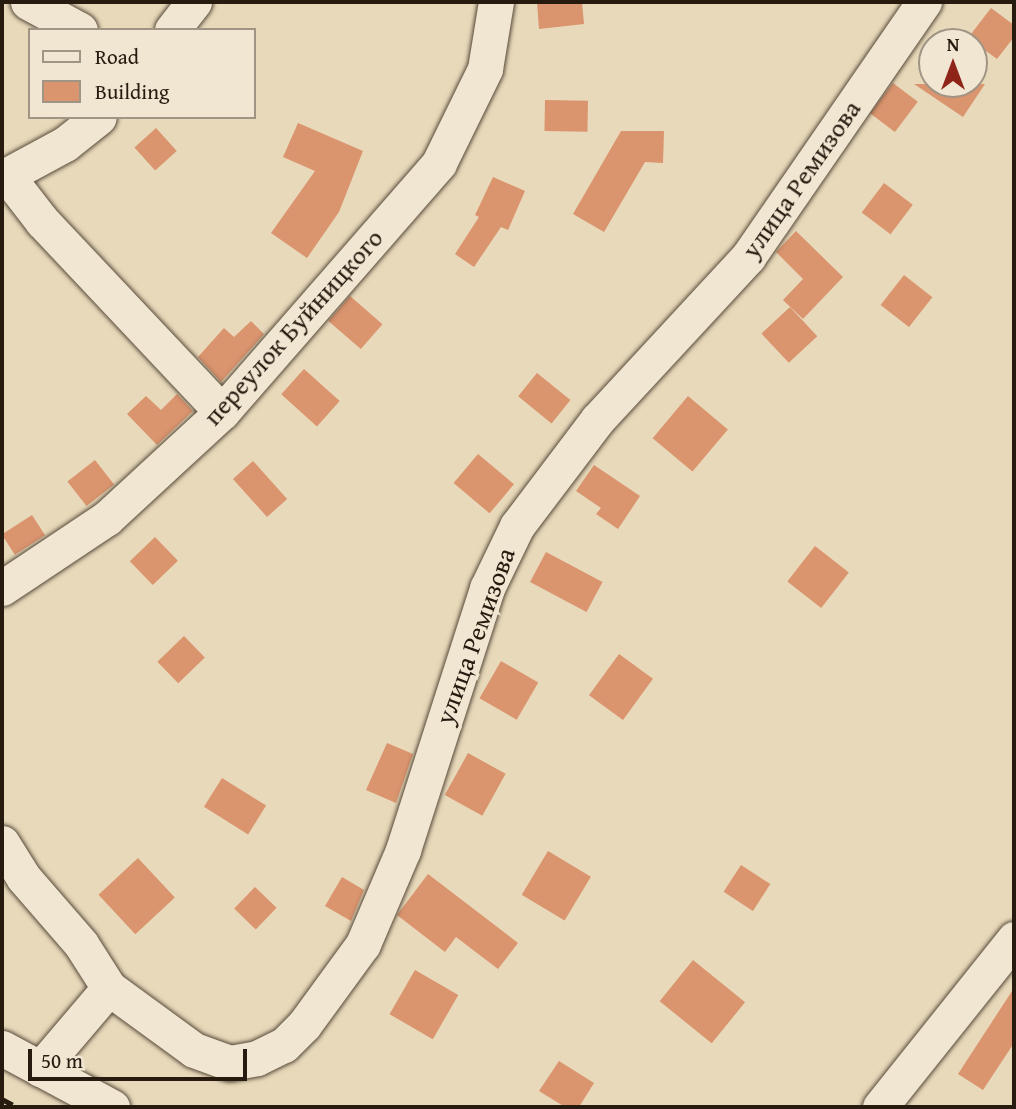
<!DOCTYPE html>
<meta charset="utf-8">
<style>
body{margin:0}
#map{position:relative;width:1016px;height:1109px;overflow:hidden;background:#e8d9ba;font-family:"Gentium Book Plus",serif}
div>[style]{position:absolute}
.building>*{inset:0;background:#da946e;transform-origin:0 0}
.roads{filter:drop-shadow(0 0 2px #574a3a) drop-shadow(0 0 2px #574a3a)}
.minor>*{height:35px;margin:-17.5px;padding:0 17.5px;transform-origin:17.5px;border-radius:17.5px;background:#f0e6d2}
.rail>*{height:5px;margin-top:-2.5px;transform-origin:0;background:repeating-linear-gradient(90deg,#271a0f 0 12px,transparent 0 24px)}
span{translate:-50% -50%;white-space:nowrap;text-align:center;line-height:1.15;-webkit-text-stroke:7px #f0e6d2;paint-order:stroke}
.street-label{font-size:26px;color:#271a0f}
.frame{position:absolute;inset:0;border:4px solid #271a0f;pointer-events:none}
.legend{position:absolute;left:28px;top:28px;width:228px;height:91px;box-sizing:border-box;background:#f0e6d2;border:2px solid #a09484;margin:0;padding:9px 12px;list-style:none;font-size:21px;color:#271a0f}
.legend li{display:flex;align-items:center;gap:14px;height:35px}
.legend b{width:35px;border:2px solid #a09484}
.north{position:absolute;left:918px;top:28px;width:70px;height:70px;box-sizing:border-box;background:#f0e6d2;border:2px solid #a09484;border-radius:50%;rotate:0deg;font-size:19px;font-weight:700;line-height:28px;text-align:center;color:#271a0f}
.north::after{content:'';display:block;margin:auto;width:24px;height:32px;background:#8f2418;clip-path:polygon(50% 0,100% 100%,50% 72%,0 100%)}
.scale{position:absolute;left:28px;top:1049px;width:219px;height:32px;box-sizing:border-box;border:4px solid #271a0f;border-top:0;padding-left:9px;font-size:21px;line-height:24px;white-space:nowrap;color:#271a0f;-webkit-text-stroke:5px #f0e6d2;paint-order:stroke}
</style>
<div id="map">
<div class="building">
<i style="clip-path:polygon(537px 2px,582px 2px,584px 24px,539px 29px)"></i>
<i style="clip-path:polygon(991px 8px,1014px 25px,1014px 37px,997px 59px,968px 38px)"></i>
<i style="left:893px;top:83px;width:31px;height:38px;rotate:37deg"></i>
<i style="clip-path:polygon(914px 84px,985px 84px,963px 117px)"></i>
<i style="left:545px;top:100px;width:43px;height:31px;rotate:1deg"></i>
<i style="clip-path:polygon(298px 123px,363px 151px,339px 212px,307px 258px,271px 233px,315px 171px,283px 157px)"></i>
<i style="left:156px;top:128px;width:31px;height:29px;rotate:48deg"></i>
<i style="clip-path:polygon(621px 131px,664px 131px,663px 163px,645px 162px,604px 232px,573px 214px)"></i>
<i style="clip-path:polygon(493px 177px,525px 191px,508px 230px,501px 227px,474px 267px,455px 254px,479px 217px,475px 215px)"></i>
<i style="left:884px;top:183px;width:36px;height:37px;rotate:37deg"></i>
<i style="clip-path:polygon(796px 231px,843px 277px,803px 319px,783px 300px,803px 279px,776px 252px)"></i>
<i style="left:904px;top:275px;width:36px;height:38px;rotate:38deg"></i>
<i style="left:350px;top:296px;width:43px;height:33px;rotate:41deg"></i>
<i style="left:790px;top:307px;width:40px;height:39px;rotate:47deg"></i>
<i style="clip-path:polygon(251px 321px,264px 334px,221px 382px,198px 357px,224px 328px,234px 337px)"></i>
<i style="left:304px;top:369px;width:48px;height:34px;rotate:42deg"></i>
<i style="left:537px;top:373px;width:43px;height:30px;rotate:39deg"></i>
<i style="clip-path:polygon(177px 394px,193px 411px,157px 445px,127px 414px,146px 396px,161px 410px)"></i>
<i style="left:688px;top:396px;width:52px;height:55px;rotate:40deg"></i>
<i style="left:478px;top:454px;width:47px;height:38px;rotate:40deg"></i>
<i style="left:95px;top:460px;width:31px;height:35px;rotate:52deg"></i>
<i style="left:253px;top:461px;width:51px;height:27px;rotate:48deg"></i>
<i style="clip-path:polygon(594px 465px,640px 496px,618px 529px,596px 514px,601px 508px,576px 491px)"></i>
<i style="left:32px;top:515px;width:24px;height:36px;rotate:57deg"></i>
<i style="left:155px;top:537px;width:33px;height:35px;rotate:46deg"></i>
<i style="left:815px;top:546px;width:43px;height:45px;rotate:38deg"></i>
<i style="left:546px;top:552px;width:64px;height:34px;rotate:28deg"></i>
<i style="left:184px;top:636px;width:30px;height:37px;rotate:46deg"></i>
<i style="left:619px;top:654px;width:42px;height:51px;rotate:36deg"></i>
<i style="left:501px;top:661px;width:43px;height:43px;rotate:30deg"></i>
<i style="clip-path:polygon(387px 743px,413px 754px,396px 803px,366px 790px)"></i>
<i style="left:468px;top:753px;width:43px;height:48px;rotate:29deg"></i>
<i style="left:222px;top:778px;width:52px;height:34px;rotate:32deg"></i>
<i style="left:548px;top:851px;width:50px;height:51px;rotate:31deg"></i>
<i style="left:138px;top:858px;width:54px;height:54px;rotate:47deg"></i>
<i style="left:741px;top:865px;width:35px;height:32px;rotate:33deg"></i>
<i style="clip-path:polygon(428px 874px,518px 943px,498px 969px,456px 937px,445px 952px,397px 915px)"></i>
<i style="clip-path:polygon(342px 877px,364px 890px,351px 921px,325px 906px)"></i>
<i style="left:255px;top:887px;width:30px;height:30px;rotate:44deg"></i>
<i style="left:693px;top:960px;width:67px;height:53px;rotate:39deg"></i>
<i style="left:415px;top:970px;width:50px;height:51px;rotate:30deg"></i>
<i style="clip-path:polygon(1014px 988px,1014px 1043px,983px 1090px,958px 1074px)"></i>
<i style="clip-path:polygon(559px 1061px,594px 1083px,579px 1107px,565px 1107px,539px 1091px)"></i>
</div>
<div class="roads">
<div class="minor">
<i style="left:28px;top:2px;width:59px;rotate:28.3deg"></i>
<i style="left:172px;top:30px;width:36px;rotate:-52deg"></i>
<i style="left:8px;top:177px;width:56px;rotate:52.3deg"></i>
<i style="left:42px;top:221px;width:262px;rotate:46.7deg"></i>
<i style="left:2px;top:178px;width:72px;rotate:-28.4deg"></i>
<i style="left:65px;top:144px;width:43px;rotate:-38.5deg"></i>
<i style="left:2px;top:588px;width:126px;rotate:-33.7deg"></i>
<i style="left:107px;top:518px;width:156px;rotate:-42.7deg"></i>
<i style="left:222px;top:412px;width:330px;rotate:-48.9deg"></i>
<i style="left:439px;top:163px;width:105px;rotate:-63.9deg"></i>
<i style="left:485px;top:69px;width:68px;rotate:-80.7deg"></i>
<i style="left:2px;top:843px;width:40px;rotate:58deg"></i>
<i style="left:23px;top:877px;width:89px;rotate:49.1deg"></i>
<i style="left:81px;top:944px;width:52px;rotate:57.5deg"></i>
<i style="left:109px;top:988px;width:105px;rotate:36.1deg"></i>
<i style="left:194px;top:1050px;width:38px;rotate:20deg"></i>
<i style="left:230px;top:1063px;width:27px;rotate:-10deg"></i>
<i style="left:257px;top:1058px;width:30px;rotate:-26deg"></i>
<i style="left:284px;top:1045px;width:28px;rotate:-45deg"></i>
<i style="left:304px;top:1025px;width:100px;rotate:-53.9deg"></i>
<i style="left:363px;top:944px;width:102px;rotate:-66.9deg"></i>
<i style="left:403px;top:850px;width:275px;rotate:-72.2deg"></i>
<i style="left:487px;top:588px;width:69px;rotate:-64.2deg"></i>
<i style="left:517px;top:526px;width:134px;rotate:-52.9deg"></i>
<i style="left:598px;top:419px;width:221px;rotate:-47.2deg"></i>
<i style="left:748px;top:257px;width:310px;rotate:-55.4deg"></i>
<i style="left:2px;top:1048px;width:125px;rotate:28.2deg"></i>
<i style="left:40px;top:1069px;width:106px;rotate:-49.6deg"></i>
<i style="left:880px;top:1107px;width:215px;rotate:-51.4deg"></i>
</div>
</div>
<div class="rail">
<i style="left:2px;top:1099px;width:17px;rotate:28deg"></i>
</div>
<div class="street-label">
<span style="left:801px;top:179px;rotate:-55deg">улица Ремизова</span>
<span style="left:293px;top:327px;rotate:-48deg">переулок Буйницкого</span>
<span style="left:475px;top:636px;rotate:-70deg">улица Ремизова</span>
</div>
<div class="frame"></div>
<ul class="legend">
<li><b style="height:9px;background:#f0e6d2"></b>Road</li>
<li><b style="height:19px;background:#da946e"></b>Building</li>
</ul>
<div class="north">N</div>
<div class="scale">50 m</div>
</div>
